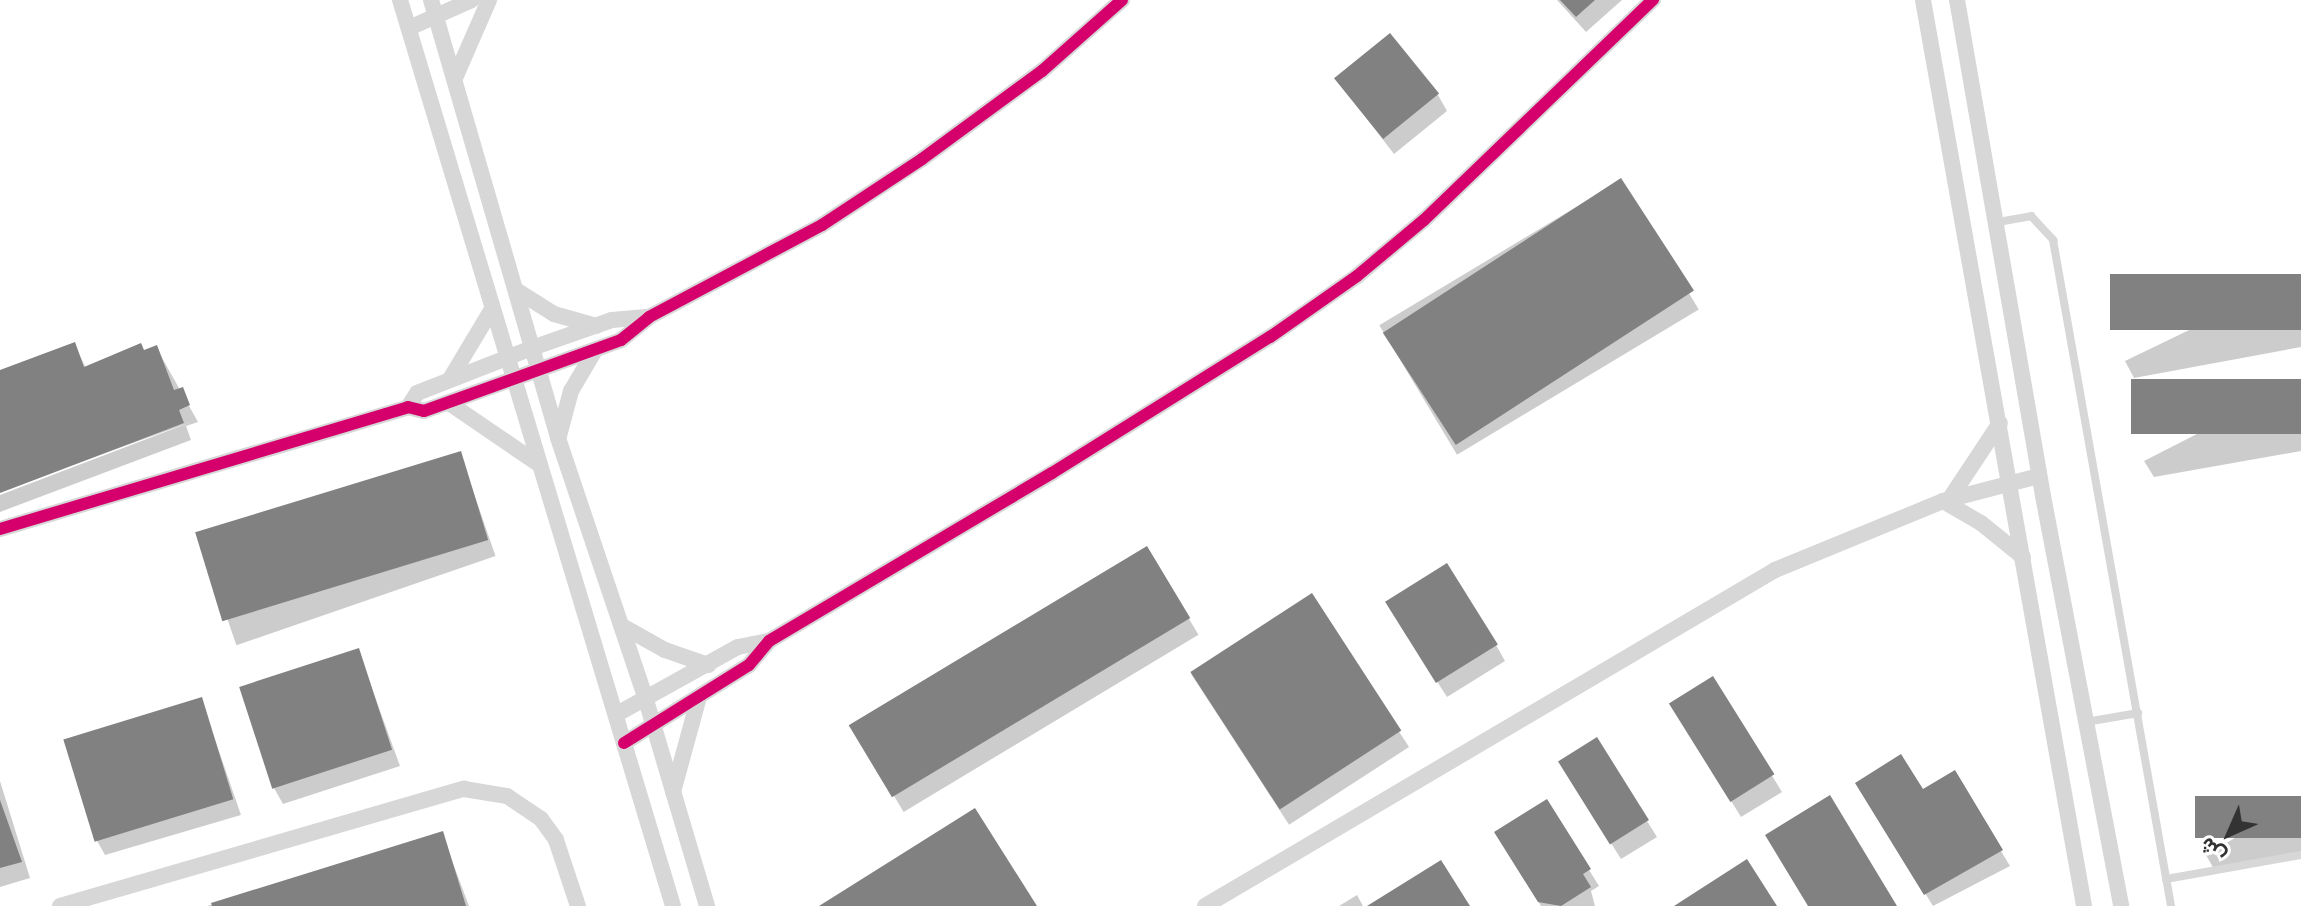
<!DOCTYPE html>
<meta charset="utf-8">
<style>
body{margin:0}
#map{position:relative;width:2301px;height:906px;overflow:hidden;background:#fff;font-family:"IBM Plex Sans",Vazirmatn,sans-serif}
div>[style]{position:absolute}
.shadow>*{inset:0;background:#0003;transform-origin:0 0}
.building>*{inset:0;background:#818181;transform-origin:0 0}
.lane>*{height:8px;margin:-4px;padding:0 4px;transform-origin:4px;border-radius:4px;background:#d7d7d7}
.street>*{height:16px;margin:-8px;padding:0 8px;transform-origin:8px;border-radius:8px;background:#d7d7d7}
.cycleway>*{height:12px;margin:-6px;padding:0 6px;transform-origin:6px;border-radius:6px;background:#d6006c}
span{translate:-50% -50%;white-space:nowrap;text-align:center;line-height:1.15;-webkit-text-stroke:8px #fff;paint-order:stroke}
.north{position:absolute;left:2189px;top:794px;width:80px;height:80px;-webkit-text-stroke:6px #fff;paint-order:stroke;rotate:225deg;font-size:22px;font-weight:700;line-height:32px;text-align:center;color:#333}
.north::after{content:'';display:block;margin:auto;width:28px;height:36px;background:#333;clip-path:polygon(50% 0,100% 100%,50% 72%,0 100%)}
</style>
<div id="map">
<div class="shadow">
<i style="clip-path:polygon(1557px 0,1622px 0,1586px 32px)"></i>
<i style="clip-path:polygon(1336px 79px,1438px 95px,1447px 111px,1394px 154px)"></i>
<i style="left:1621px;top:180px;width:151px;height:282px;rotate:59deg"></i>
<i style="clip-path:polygon(2301px 276px,2301px 347px,2134px 378px,2125px 361px)"></i>
<i style="clip-path:polygon(74px 344px,86px 368px,156px 347px,198px 422px,186px 426px,191px 440px,0 512px,0 495px,194px 421px,0 491px,0 371px)"></i>
<i style="clip-path:polygon(2301px 381px,2301px 451px,2154px 477px,2144px 461px)"></i>
<i style="left:460px;top:453px;width:109px;height:274px;rotate:71deg"></i>
<i style="left:1147px;top:549px;width:100px;height:344px;rotate:59deg"></i>
<i style="left:1311px;top:596px;width:180px;height:143px;rotate:57deg"></i>
<i style="clip-path:polygon(1397px 619px,1496px 645px,1505px 661px,1447px 697px)"></i>
<i style="clip-path:polygon(358px 650px,400px 766px,283px 804px,274px 788px)"></i>
<i style="clip-path:polygon(1713px 679px,1782px 792px,1741px 817px,1681px 720px)"></i>
<i style="clip-path:polygon(201px 699px,241px 815px,105px 855px,96px 839px)"></i>
<i style="clip-path:polygon(1954px 773px,2010px 866px,1933px 906px,1866px 798px,1922px 792px)"></i>
<i style="clip-path:polygon(1570px 778px,1647px 821px,1657px 837px,1621px 859px)"></i>
<i style="clip-path:polygon(0 781px,30px 878px,0 887px)"></i>
<i style="clip-path:polygon(2301px 799px,2301px 856px,2215px 871px,2206px 855px)"></i>
<i style="clip-path:polygon(1546px 801px,1599px 886px,1591px 891px,1595px 906px,1541px 906px,1505px 849px)"></i>
<i style="clip-path:polygon(442px 834px,469px 906px,207px 906px)"></i>
<i style="clip-path:polygon(1357px 895px,1363px 906px,1339px 906px)"></i>
</div>
<div class="building">
<i style="clip-path:polygon(1560px 0,1595px 0,1576px 17px)"></i>
<i style="left:1390px;top:33px;width:78px;height:72px;rotate:51deg"></i>
<i style="left:1621px;top:178px;width:134px;height:284px;rotate:57deg"></i>
<i style="left:2301px;top:274px;width:56px;height:191px;rotate:90deg"></i>
<i style="clip-path:polygon(75px 342px,84px 367px,141px 343px,144px 350px,157px 345px,174px 390px,183px 387px,190px 405px,179px 410px,184px 423px,0 493px,0 370px)"></i>
<i style="left:2301px;top:379px;width:55px;height:170px;rotate:90deg"></i>
<i style="left:461px;top:451px;width:93px;height:278px;rotate:73deg"></i>
<i style="left:1147px;top:546px;width:84px;height:348px;rotate:59deg"></i>
<i style="left:1447px;top:563px;width:96px;height:73px;rotate:58deg"></i>
<i style="left:1312px;top:593px;width:164px;height:145px;rotate:57deg"></i>
<i style="left:359px;top:648px;width:107px;height:126px;rotate:72deg"></i>
<i style="left:1713px;top:676px;width:116px;height:52px;rotate:58deg"></i>
<i style="left:202px;top:697px;width:107px;height:145px;rotate:73deg"></i>
<i style="left:1597px;top:737px;width:98px;height:46px;rotate:58deg"></i>
<i style="clip-path:polygon(1901px 754px,1923px 789px,1955px 770px,2003px 850px,1924px 895px,1855px 783px)"></i>
<i style="clip-path:polygon(1830px 795px,1897px 906px,1808px 906px,1765px 835px)"></i>
<i style="left:2301px;top:796px;width:42px;height:106px;rotate:90deg"></i>
<i style="clip-path:polygon(1547px 799px,1591px 869px,1583px 874px,1591px 887px,1561px 906px,1538px 902px,1494px 832px)"></i>
<i style="clip-path:polygon(0 800px,22px 862px,0 868px)"></i>
<i style="clip-path:polygon(975px 808px,1037px 906px,819px 906px)"></i>
<i style="clip-path:polygon(443px 831px,466px 906px,212px 906px,211px 903px)"></i>
<i style="clip-path:polygon(1747px 859px,1777px 906px,1674px 906px)"></i>
<i style="clip-path:polygon(1441px 860px,1470px 906px,1367px 906px)"></i>
</div>
<div class="lane">
<i style="left:1998px;top:222px;width:34px;rotate:-10deg"></i>
<i style="left:2031px;top:216px;width:33px;rotate:47deg"></i>
<i style="left:2053px;top:240px;width:676px;rotate:79.95deg"></i>
<i style="left:2086px;top:722px;width:53px;rotate:-9.8deg"></i>
<i style="left:2166px;top:879px;width:137px;rotate:-10.1deg"></i>
</div>
<div class="street">
<i style="left:400px;top:0;width:946px;rotate:73.23deg"></i>
<i style="left:431px;top:0;width:456px;rotate:73.8deg"></i>
<i style="left:558px;top:438px;width:276px;rotate:71.4deg"></i>
<i style="left:646px;top:700px;width:215px;rotate:73.5deg"></i>
<i style="left:1923px;top:0;width:920px;rotate:79.92deg"></i>
<i style="left:1957px;top:0;width:503px;rotate:80.16deg"></i>
<i style="left:2043px;top:496px;width:417px;rotate:79.2deg"></i>
<i style="left:409px;top:28px;width:69px;rotate:-24deg"></i>
<i style="left:455px;top:78px;width:85px;rotate:-66.4deg"></i>
<i style="left:516px;top:290px;width:45px;rotate:32.3deg"></i>
<i style="left:554px;top:314px;width:44px;rotate:15.9deg"></i>
<i style="left:450px;top:379px;width:82px;rotate:-59deg"></i>
<i style="left:449px;top:403px;width:110px;rotate:34.3deg"></i>
<i style="left:408px;top:407px;width:17px;rotate:-57deg"></i>
<i style="left:417px;top:393px;width:123px;rotate:-21.4deg"></i>
<i style="left:532px;top:348px;width:85px;rotate:-19.3deg"></i>
<i style="left:612px;top:320px;width:37px;rotate:-5deg"></i>
<i style="left:559px;top:436px;width:47px;rotate:-75.1deg"></i>
<i style="left:571px;top:391px;width:45px;rotate:-59.5deg"></i>
<i style="left:1949px;top:500px;width:92px;rotate:-56.5deg"></i>
<i style="left:1943px;top:501px;width:44px;rotate:30.1deg"></i>
<i style="left:1981px;top:523px;width:54px;rotate:39deg"></i>
<i style="left:0;top:529px;width:426px;rotate:-16.6deg"></i>
<i style="left:408px;top:407px;width:16px;rotate:14deg"></i>
<i style="left:424px;top:411px;width:209px;rotate:-19.8deg"></i>
<i style="left:621px;top:340px;width:36px;rotate:-39deg"></i>
<i style="left:649px;top:317px;width:196px;rotate:-28deg"></i>
<i style="left:822px;top:225px;width:120px;rotate:-33.4deg"></i>
<i style="left:922px;top:159px;width:149px;rotate:-36.3deg"></i>
<i style="left:1042px;top:71px;width:107px;rotate:-41.6deg"></i>
<i style="left:622px;top:626px;width:49px;rotate:29.2deg"></i>
<i style="left:665px;top:650px;width:46px;rotate:19.2deg"></i>
<i style="left:617px;top:714px;width:138px;rotate:-29deg"></i>
<i style="left:738px;top:647px;width:32px;rotate:-11deg"></i>
<i style="left:624px;top:743px;width:147px;rotate:-32deg"></i>
<i style="left:749px;top:665px;width:31px;rotate:-50deg"></i>
<i style="left:769px;top:641px;width:329px;rotate:-30.7deg"></i>
<i style="left:1052px;top:473px;width:257px;rotate:-32deg"></i>
<i style="left:1270px;top:337px;width:106px;rotate:-35deg"></i>
<i style="left:1357px;top:276px;width:87px;rotate:-39.9deg"></i>
<i style="left:1424px;top:220px;width:318px;rotate:-43.9deg"></i>
<i style="left:673px;top:792px;width:98px;rotate:-74.7deg"></i>
<i style="left:60px;top:906px;width:421px;rotate:-16.2deg"></i>
<i style="left:464px;top:789px;width:44px;rotate:9.2deg"></i>
<i style="left:507px;top:796px;width:41px;rotate:34.1deg"></i>
<i style="left:541px;top:819px;width:26px;rotate:54deg"></i>
<i style="left:556px;top:840px;width:70px;rotate:71.6deg"></i>
<i style="left:1205px;top:906px;width:662px;rotate:-30.52deg"></i>
<i style="left:1775px;top:570px;width:182px;rotate:-22.3deg"></i>
<i style="left:1943px;top:501px;width:99px;rotate:-14.6deg"></i>
</div>
<div class="cycleway">
<i style="left:0;top:529px;width:426px;rotate:-16.6deg"></i>
<i style="left:408px;top:407px;width:16px;rotate:14deg"></i>
<i style="left:424px;top:411px;width:209px;rotate:-19.8deg"></i>
<i style="left:621px;top:340px;width:36px;rotate:-39deg"></i>
<i style="left:649px;top:317px;width:196px;rotate:-28deg"></i>
<i style="left:822px;top:225px;width:120px;rotate:-33.4deg"></i>
<i style="left:922px;top:159px;width:149px;rotate:-36.3deg"></i>
<i style="left:1042px;top:71px;width:107px;rotate:-41.6deg"></i>
<i style="left:624px;top:743px;width:147px;rotate:-32deg"></i>
<i style="left:749px;top:665px;width:31px;rotate:-50deg"></i>
<i style="left:769px;top:641px;width:329px;rotate:-30.7deg"></i>
<i style="left:1052px;top:473px;width:257px;rotate:-32deg"></i>
<i style="left:1270px;top:337px;width:106px;rotate:-35deg"></i>
<i style="left:1357px;top:276px;width:87px;rotate:-39.9deg"></i>
<i style="left:1424px;top:220px;width:318px;rotate:-43.9deg"></i>
</div>
<div class="north">ش</div>
</div>
